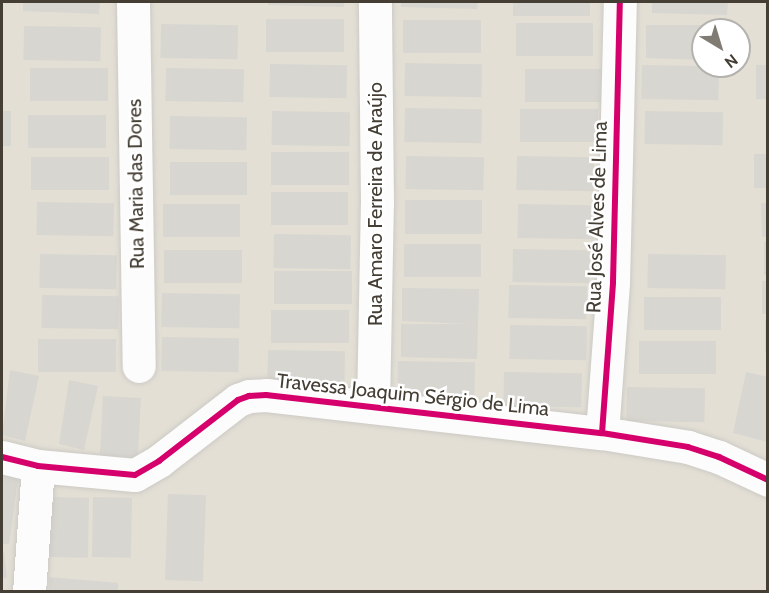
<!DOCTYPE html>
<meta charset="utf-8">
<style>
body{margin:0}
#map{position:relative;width:769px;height:593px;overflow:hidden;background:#eeede8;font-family:Cabin,sans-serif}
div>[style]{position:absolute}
.residential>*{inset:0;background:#e3dfd5}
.building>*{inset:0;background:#d8d6d0;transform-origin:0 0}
.roads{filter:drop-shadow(0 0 2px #cccac5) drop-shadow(0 0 2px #cccac5)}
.street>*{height:33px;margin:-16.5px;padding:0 16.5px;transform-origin:16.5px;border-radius:16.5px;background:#fcfcfc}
.cycleway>*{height:6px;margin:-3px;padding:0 3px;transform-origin:3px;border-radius:3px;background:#d6006c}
span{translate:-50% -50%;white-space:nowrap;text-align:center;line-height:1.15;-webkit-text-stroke:5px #fff;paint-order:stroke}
.street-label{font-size:20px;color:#443e34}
.frame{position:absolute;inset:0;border:3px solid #443e34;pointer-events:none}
.north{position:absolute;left:691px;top:18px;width:60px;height:60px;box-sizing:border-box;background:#fff;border:2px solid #b4b2ae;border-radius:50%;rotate:142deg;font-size:16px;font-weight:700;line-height:24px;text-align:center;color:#443e34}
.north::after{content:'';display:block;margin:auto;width:21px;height:27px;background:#807b73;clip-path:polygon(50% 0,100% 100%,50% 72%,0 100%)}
</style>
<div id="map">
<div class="residential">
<i style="clip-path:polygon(evenodd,2px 2px,767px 2px,767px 591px,2px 591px,2px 2px,703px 30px,739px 30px,739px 66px,703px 66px,703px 30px)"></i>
</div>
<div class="building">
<i style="clip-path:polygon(23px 2px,100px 2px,99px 14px,23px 11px)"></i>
<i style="clip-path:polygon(268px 2px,344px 2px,344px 7px,268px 5px)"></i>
<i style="clip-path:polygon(401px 2px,478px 2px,477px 9px,401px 7px)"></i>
<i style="left:513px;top:2px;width:77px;height:14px"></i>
<i style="clip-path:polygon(652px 2px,728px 2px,727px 15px,652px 13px)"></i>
<i style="left:266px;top:19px;width:78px;height:33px"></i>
<i style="left:403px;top:20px;width:78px;height:33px"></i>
<i style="left:516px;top:23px;width:77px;height:33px"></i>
<i style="left:161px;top:24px;width:77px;height:34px;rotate:1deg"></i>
<i style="clip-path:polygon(646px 25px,723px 25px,723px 30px,703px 30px,703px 60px,646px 58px)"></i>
<i style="left:24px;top:26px;width:77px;height:34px;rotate:1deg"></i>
<i style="left:405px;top:63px;width:77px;height:33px;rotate:1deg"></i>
<i style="left:270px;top:64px;width:77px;height:33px;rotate:1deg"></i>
<i style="left:642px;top:65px;width:77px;height:34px;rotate:1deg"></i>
<i style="left:756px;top:65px;width:12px;height:34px"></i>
<i style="left:30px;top:68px;width:78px;height:33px"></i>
<i style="left:166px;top:68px;width:78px;height:33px;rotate:1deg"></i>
<i style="left:525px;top:69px;width:78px;height:33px"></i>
<i style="left:405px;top:108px;width:77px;height:34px;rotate:1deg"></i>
<i style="left:520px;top:109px;width:78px;height:33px"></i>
<i style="left:2px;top:111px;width:9px;height:35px"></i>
<i style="left:272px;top:111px;width:78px;height:34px;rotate:1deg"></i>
<i style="left:645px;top:111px;width:78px;height:33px;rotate:1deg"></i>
<i style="left:28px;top:115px;width:78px;height:33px"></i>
<i style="left:170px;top:116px;width:77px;height:33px;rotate:1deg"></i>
<i style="left:271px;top:152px;width:78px;height:33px"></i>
<i style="left:754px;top:154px;width:14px;height:34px"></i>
<i style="left:406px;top:156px;width:78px;height:33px;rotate:1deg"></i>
<i style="left:517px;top:156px;width:77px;height:34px;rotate:1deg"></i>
<i style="left:31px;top:157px;width:78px;height:33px"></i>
<i style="left:170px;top:162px;width:77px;height:33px"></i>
<i style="left:271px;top:192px;width:77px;height:33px"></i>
<i style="left:405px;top:200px;width:77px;height:34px"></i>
<i style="left:37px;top:202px;width:77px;height:33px;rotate:1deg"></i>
<i style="clip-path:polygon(761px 203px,768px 203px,768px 237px,762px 237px)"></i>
<i style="left:163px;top:204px;width:77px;height:33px"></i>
<i style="left:518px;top:204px;width:77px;height:34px;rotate:1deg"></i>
<i style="left:274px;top:234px;width:77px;height:34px;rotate:1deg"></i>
<i style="left:764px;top:242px;width:4px;height:33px"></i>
<i style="left:404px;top:244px;width:77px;height:33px"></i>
<i style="left:513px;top:249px;width:77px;height:33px;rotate:1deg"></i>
<i style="left:164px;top:250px;width:78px;height:33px"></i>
<i style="left:40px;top:254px;width:77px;height:34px;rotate:1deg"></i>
<i style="left:648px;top:254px;width:78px;height:34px;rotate:1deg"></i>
<i style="left:274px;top:271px;width:78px;height:33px"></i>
<i style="left:762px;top:281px;width:6px;height:33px"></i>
<i style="left:509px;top:285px;width:78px;height:33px;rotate:1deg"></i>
<i style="clip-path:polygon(402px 288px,479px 289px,477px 359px,401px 357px,401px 324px,468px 324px,402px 321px)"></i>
<i style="left:162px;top:293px;width:78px;height:34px;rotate:1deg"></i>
<i style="left:42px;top:295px;width:77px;height:33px;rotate:1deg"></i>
<i style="left:644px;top:297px;width:77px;height:33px"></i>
<i style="left:271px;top:310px;width:78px;height:33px"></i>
<i style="left:765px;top:319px;width:3px;height:33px"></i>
<i style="left:510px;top:325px;width:77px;height:34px;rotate:1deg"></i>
<i style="left:162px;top:337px;width:77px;height:34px;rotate:1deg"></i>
<i style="left:38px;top:339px;width:78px;height:33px"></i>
<i style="left:639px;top:341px;width:77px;height:33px"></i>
<i style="left:268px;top:350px;width:77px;height:33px;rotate:1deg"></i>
<i style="left:398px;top:361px;width:77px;height:33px;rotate:1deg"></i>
<i style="clip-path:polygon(10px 370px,39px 376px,25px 441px,2px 435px)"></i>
<i style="left:504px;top:372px;width:78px;height:34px;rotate:1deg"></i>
<i style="clip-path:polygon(746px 372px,768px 377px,768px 442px,733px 433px)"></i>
<i style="clip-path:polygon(69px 380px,98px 386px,84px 450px,59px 444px)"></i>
<i style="left:627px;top:387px;width:78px;height:34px;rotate:1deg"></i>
<i style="left:103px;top:396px;width:38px;height:60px;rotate:3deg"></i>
<i style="clip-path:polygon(2px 471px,19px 472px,9px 544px,2px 544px)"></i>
<i style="left:168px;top:494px;width:38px;height:86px;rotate:2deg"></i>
<i style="left:50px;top:497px;width:39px;height:60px;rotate:1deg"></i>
<i style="left:93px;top:497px;width:39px;height:60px;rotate:1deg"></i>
<i style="clip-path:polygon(2px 552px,4px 552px,7px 578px,2px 578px)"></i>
<i style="clip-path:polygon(49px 577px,118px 583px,118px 592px,49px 592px)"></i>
</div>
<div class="roads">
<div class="street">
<i style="left:133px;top:2px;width:364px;rotate:89.1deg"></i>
<i style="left:373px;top:407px;width:203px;rotate:-88.9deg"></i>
<i style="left:377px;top:204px;width:202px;rotate:-90.6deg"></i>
<i style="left:602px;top:433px;width:151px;rotate:-85.8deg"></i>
<i style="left:613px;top:282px;width:280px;rotate:-88.6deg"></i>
<i style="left:2px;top:457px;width:37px;rotate:14deg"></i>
<i style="left:38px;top:466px;width:97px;rotate:5.3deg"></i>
<i style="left:135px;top:475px;width:28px;rotate:-30deg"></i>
<i style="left:159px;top:461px;width:100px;rotate:-37.7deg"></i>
<i style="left:238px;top:400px;width:12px;rotate:-20deg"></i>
<i style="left:249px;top:396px;width:17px;rotate:-3deg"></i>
<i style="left:266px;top:395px;width:338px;rotate:6.5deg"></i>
<i style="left:602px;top:433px;width:87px;rotate:9.2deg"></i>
<i style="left:688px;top:447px;width:33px;rotate:18deg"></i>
<i style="left:719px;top:457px;width:54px;rotate:25.1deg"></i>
<i style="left:29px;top:592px;width:126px;rotate:-85.9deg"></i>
</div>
</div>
<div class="cycleway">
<i style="left:602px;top:433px;width:151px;rotate:-85.8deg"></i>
<i style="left:613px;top:282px;width:280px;rotate:-88.6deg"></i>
<i style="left:2px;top:457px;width:37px;rotate:14deg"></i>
<i style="left:38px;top:466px;width:97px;rotate:5.3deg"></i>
<i style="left:135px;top:475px;width:28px;rotate:-30deg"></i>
<i style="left:159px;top:461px;width:100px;rotate:-37.7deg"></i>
<i style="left:238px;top:400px;width:12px;rotate:-20deg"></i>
<i style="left:249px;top:396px;width:17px;rotate:-3deg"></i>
<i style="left:266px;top:395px;width:338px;rotate:6.5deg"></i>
<i style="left:602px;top:433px;width:87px;rotate:9.2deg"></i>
<i style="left:688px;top:447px;width:33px;rotate:18deg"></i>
<i style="left:719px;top:457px;width:54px;rotate:25.1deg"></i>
</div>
<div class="street-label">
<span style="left:136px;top:184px;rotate:-91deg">Rua Maria das Dores</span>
<span style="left:375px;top:204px;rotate:-90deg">Rua Amaro Ferreira de Araújo</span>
<span style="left:597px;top:217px;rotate:-88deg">Rua José Alves de Lima</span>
<span style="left:413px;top:395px;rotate:6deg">Travessa Joaquim Sérgio de Lima</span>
</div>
<div class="frame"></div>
<div class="north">N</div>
</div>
